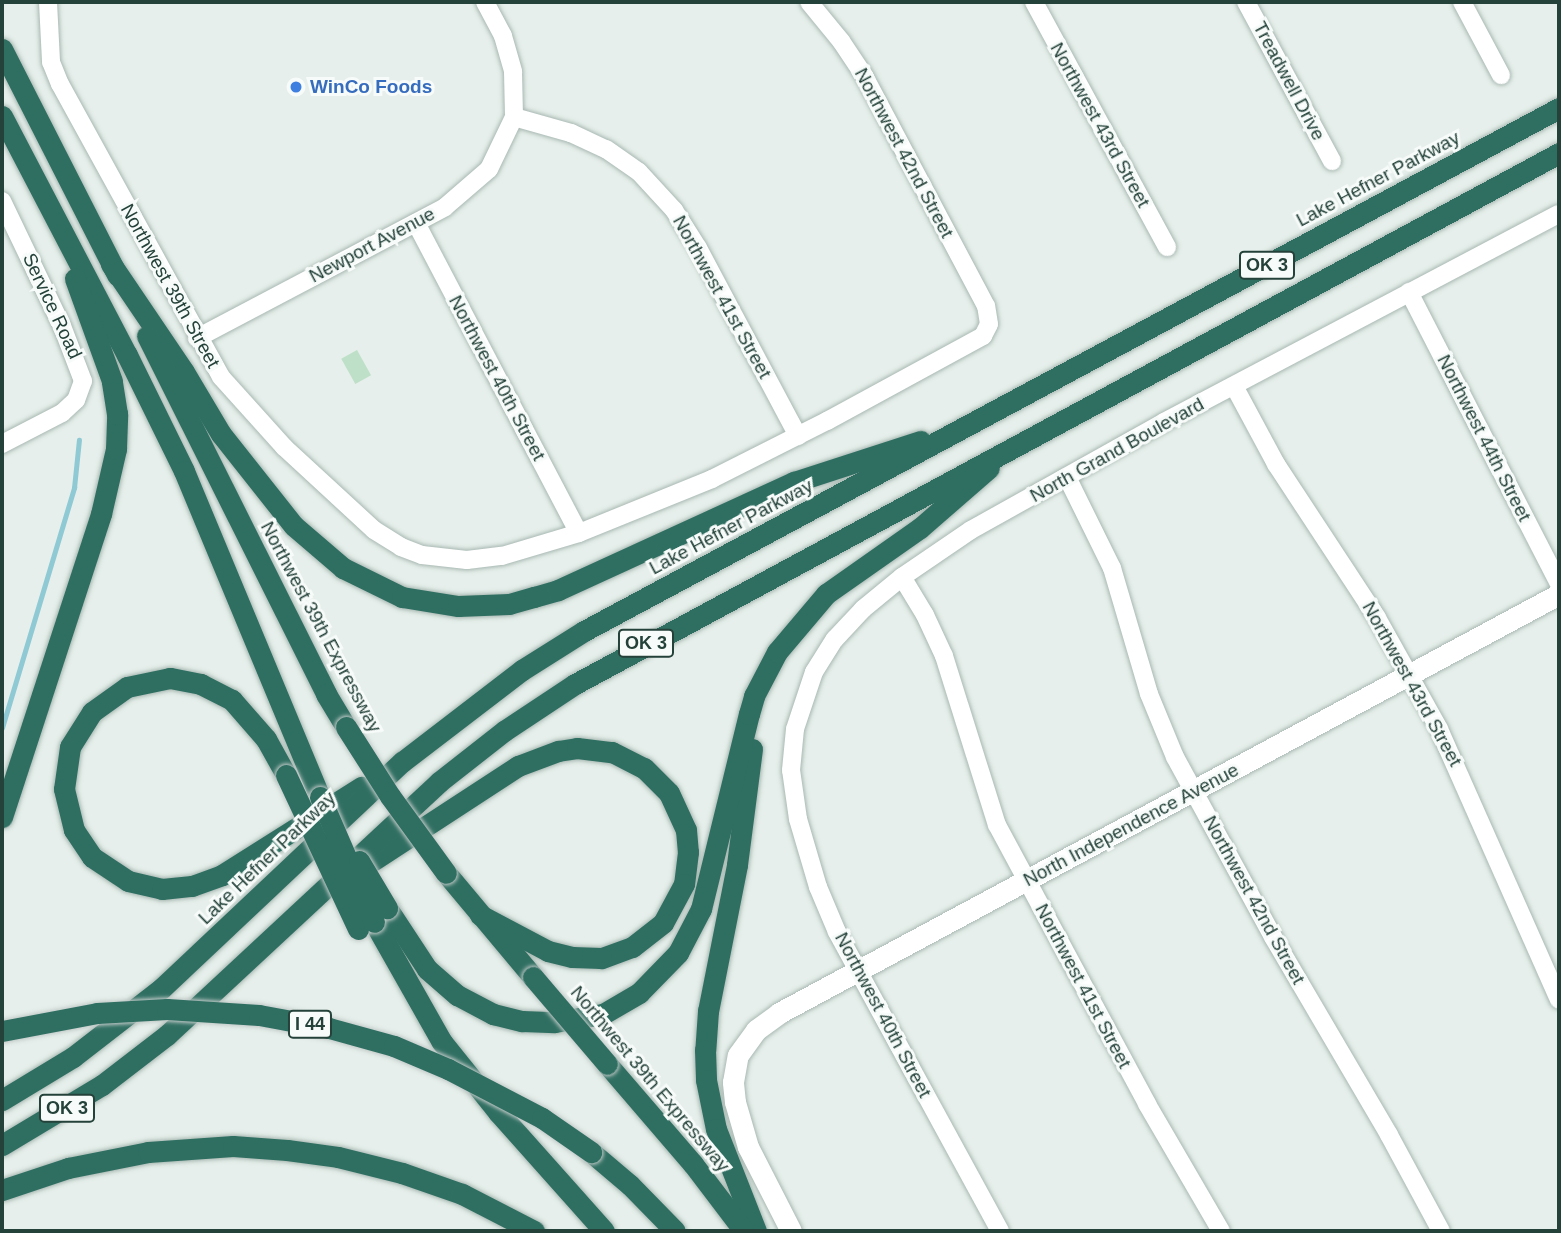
<!DOCTYPE html>
<style>
body{margin:0}
#map{position:relative;width:1561px;height:1233px;overflow:hidden;background:#e6efeb;font-family:Arial,sans-serif}
div>[style]{position:absolute}
.green>*{inset:0;background:#bfe0c8;transform-origin:0 0}
.stream>*{height:4.5px;margin:-2.25px;padding:0 2.25px;transform-origin:2.25px;border-radius:2.25px;background:#8ec9d4}
.roads{filter:drop-shadow(0 0 2px #a8b8b2) drop-shadow(0 0 2px #a8b8b2)}
.street>*{height:18px;margin:-9px;padding:0 9px;transform-origin:9px;border-radius:9px;background:#fff}
.secondary>*{height:21px;margin:-10.5px;padding:0 10.5px;transform-origin:10.5px;border-radius:10.5px;background:#fff}
.highway>*{height:21px;margin:-10.5px;padding:0 10.5px;transform-origin:10.5px;border-radius:10.5px;background:#2f6f62}
.bridges{filter:drop-shadow(0 0 2px #c2cac8) drop-shadow(0 0 2px #c2cac8)}
.highway-bridge>*{height:21px;margin:-10.5px;padding:0 10.5px;transform-origin:10.5px;border-radius:10.5px;background:#2f6f62}
.dots>*{width:19px;height:19px;translate:-50% -50%;box-sizing:border-box;border:4px solid #f7fbf9;border-radius:50%}
span{translate:-50% -50%;white-space:nowrap;text-align:center;line-height:1.15;-webkit-text-stroke:6px #f7fbf9;paint-order:stroke}
.shield-label span{padding:2px 5px;background:#f7fbf9;border:2px solid;border-radius:5px;-webkit-text-stroke-width:0}
.shield-label{font-size:18px;color:#24423a;font-weight:700}
.street-label{font-size:19px;color:#24423a}
.shop-label{font-size:19px;color:#366cbe;font-weight:700}
.left{translate:0 -50%;text-align:left}
.frame{position:absolute;inset:0;border:4px solid #24423a;pointer-events:none}
</style>
<div id="map">
<div class="green">
<i style="left:357px;top:350px;width:29px;height:18px;rotate:61deg"></i>
</div>
<div class="stream">
<i style="left:2px;top:728px;width:251px;rotate:-73.3deg"></i>
<i style="left:74px;top:488px;width:48px;rotate:-84.1deg"></i>
</div>
<div class="roads">
<div class="street">
<i style="left:48px;top:2px;width:60px;rotate:87.1deg"></i>
<i style="left:51px;top:62px;width:24px;rotate:68deg"></i>
<i style="left:60px;top:84px;width:334px;rotate:61.2deg"></i>
<i style="left:221px;top:377px;width:94px;rotate:48deg"></i>
<i style="left:284px;top:447px;width:122px;rotate:42.7deg"></i>
<i style="left:374px;top:530px;width:32px;rotate:32deg"></i>
<i style="left:401px;top:547px;width:22px;rotate:21deg"></i>
<i style="left:422px;top:555px;width:45px;rotate:6.3deg"></i>
<i style="left:467px;top:560px;width:35px;rotate:-7deg"></i>
<i style="left:502px;top:556px;width:80px;rotate:-16.6deg"></i>
<i style="left:579px;top:533px;width:144px;rotate:-22.1deg"></i>
<i style="left:712px;top:479px;width:129px;rotate:-26.8deg"></i>
<i style="left:827px;top:421px;width:178px;rotate:-28.6deg"></i>
<i style="left:983px;top:336px;width:13px;rotate:-63deg"></i>
<i style="left:989px;top:324px;width:18px;rotate:-99deg"></i>
<i style="left:986px;top:306px;width:259px;rotate:-117.9deg"></i>
<i style="left:865px;top:77px;width:43px;rotate:-123.7deg"></i>
<i style="left:841px;top:41px;width:50px;rotate:-129.4deg"></i>
<i style="left:485px;top:2px;width:38px;rotate:62deg"></i>
<i style="left:503px;top:36px;width:37px;rotate:74deg"></i>
<i style="left:513px;top:72px;width:45px;rotate:88.7deg"></i>
<i style="left:514px;top:117px;width:59px;rotate:15.7deg"></i>
<i style="left:571px;top:133px;width:38px;rotate:25deg"></i>
<i style="left:606px;top:149px;width:40px;rotate:34.9deg"></i>
<i style="left:639px;top:172px;width:52px;rotate:47.4deg"></i>
<i style="left:674px;top:210px;width:45px;rotate:57.7deg"></i>
<i style="left:698px;top:248px;width:213px;rotate:62deg"></i>
<i style="left:1034px;top:2px;width:279px;rotate:61.5deg"></i>
<i style="left:1246px;top:2px;width:181px;rotate:61.6deg"></i>
<i style="left:1462px;top:2px;width:83px;rotate:61.9deg"></i>
<i style="left:2px;top:201px;width:139px;rotate:64.4deg"></i>
<i style="left:62px;top:326px;width:59px;rotate:69.1deg"></i>
<i style="left:83px;top:381px;width:20px;rotate:110deg"></i>
<i style="left:76px;top:400px;width:19px;rotate:137deg"></i>
<i style="left:62px;top:413px;width:68px;rotate:152.7deg"></i>
<i style="left:416px;top:223px;width:350px;rotate:62.3deg"></i>
<i style="left:1409px;top:292px;width:328px;rotate:62.8deg"></i>
<i style="left:197px;top:338px;width:280px;rotate:-27.8deg"></i>
<i style="left:445px;top:207px;width:58px;rotate:-40.8deg"></i>
<i style="left:489px;top:169px;width:58px;rotate:-64.3deg"></i>
<i style="left:1234px;top:386px;width:89px;rotate:61.7deg"></i>
<i style="left:1276px;top:464px;width:184px;rotate:56.7deg"></i>
<i style="left:1377px;top:618px;width:127px;rotate:60.8deg"></i>
<i style="left:1439px;top:729px;width:296px;rotate:66.1deg"></i>
<i style="left:1067px;top:477px;width:102px;rotate:63.7deg"></i>
<i style="left:1112px;top:568px;width:131px;rotate:73.6deg"></i>
<i style="left:1149px;top:694px;width:68px;rotate:67.6deg"></i>
<i style="left:1175px;top:757px;width:205px;rotate:61.4deg"></i>
<i style="left:1273px;top:937px;width:229px;rotate:59.6deg"></i>
<i style="left:1389px;top:1135px;width:109px;rotate:61.6deg"></i>
<i style="left:902px;top:577px;width:44px;rotate:58.8deg"></i>
<i style="left:925px;top:615px;width:45px;rotate:65.1deg"></i>
<i style="left:944px;top:656px;width:177px;rotate:72.6deg"></i>
<i style="left:997px;top:825px;width:317px;rotate:61.7deg"></i>
<i style="left:1147px;top:1104px;width:147px;rotate:59.8deg"></i>
<i style="left:1000px;top:1231px;width:341px;rotate:-118.6deg"></i>
<i style="left:837px;top:932px;width:49px;rotate:-112.9deg"></i>
<i style="left:818px;top:887px;width:71px;rotate:-106.4deg"></i>
<i style="left:798px;top:819px;width:49px;rotate:-98.1deg"></i>
<i style="left:791px;top:770px;width:41px;rotate:-84.4deg"></i>
<i style="left:795px;top:729px;width:60px;rotate:-71.6deg"></i>
<i style="left:814px;top:672px;width:39px;rotate:-58deg"></i>
<i style="left:835px;top:639px;width:41px;rotate:-47deg"></i>
<i style="left:863px;top:609px;width:50px;rotate:-39.4deg"></i>
<i style="left:902px;top:577px;width:83px;rotate:-34.3deg"></i>
<i style="left:971px;top:530px;width:221px;rotate:-29.2deg"></i>
<i style="left:1164px;top:422px;width:446px;rotate:-27.8deg"></i>
</div>
<div class="secondary">
<i style="left:791px;top:1231px;width:94px;rotate:-117.1deg"></i>
<i style="left:748px;top:1147px;width:47px;rotate:-106.1deg"></i>
<i style="left:735px;top:1102px;width:20px;rotate:-96deg"></i>
<i style="left:733px;top:1082px;width:27px;rotate:-80deg"></i>
<i style="left:738px;top:1055px;width:31px;rotate:-54deg"></i>
<i style="left:756px;top:1030px;width:29px;rotate:-36deg"></i>
<i style="left:779px;top:1013px;width:885px;rotate:-28.24deg"></i>
</div>
<div class="highway">
<i style="left:2px;top:49px;width:254px;rotate:63deg"></i>
<i style="left:2px;top:116px;width:270px;rotate:62.4deg"></i>
<i style="left:127px;top:355px;width:129px;rotate:63.8deg"></i>
<i style="left:184px;top:471px;width:353px;rotate:67.4deg"></i>
<i style="left:111px;top:264px;width:130px;rotate:55.9deg"></i>
<i style="left:184px;top:372px;width:72px;rotate:59.2deg"></i>
<i style="left:221px;top:434px;width:117px;rotate:51.6deg"></i>
<i style="left:294px;top:526px;width:65px;rotate:40.6deg"></i>
<i style="left:343px;top:568px;width:66px;rotate:26.2deg"></i>
<i style="left:402px;top:597px;width:57px;rotate:9.1deg"></i>
<i style="left:458px;top:606px;width:51px;rotate:-2.2deg"></i>
<i style="left:509px;top:604px;width:26px;rotate:-16deg"></i>
<i style="left:534px;top:597px;width:25px;rotate:-16deg"></i>
<i style="left:558px;top:590px;width:260px;rotate:-24.6deg"></i>
<i style="left:794px;top:482px;width:133px;rotate:-18deg"></i>
<i style="left:147px;top:336px;width:400px;rotate:63.4deg"></i>
<i style="left:326px;top:694px;width:39px;rotate:59deg"></i>
<i style="left:752px;top:749px;width:117px;rotate:97.4deg"></i>
<i style="left:737px;top:865px;width:149px;rotate:101.2deg"></i>
<i style="left:708px;top:1011px;width:39px;rotate:94deg"></i>
<i style="left:705px;top:1050px;width:30px;rotate:88deg"></i>
<i style="left:706px;top:1080px;width:50px;rotate:78.5deg"></i>
<i style="left:716px;top:1129px;width:110px;rotate:68.6deg"></i>
<i style="left:286px;top:775px;width:41px;rotate:-119.1deg"></i>
<i style="left:266px;top:739px;width:52px;rotate:-131.1deg"></i>
<i style="left:232px;top:700px;width:35px;rotate:-153deg"></i>
<i style="left:201px;top:684px;width:32px;rotate:-169deg"></i>
<i style="left:170px;top:678px;width:44px;rotate:168.2deg"></i>
<i style="left:127px;top:687px;width:43px;rotate:144.5deg"></i>
<i style="left:92px;top:712px;width:41px;rotate:122.2deg"></i>
<i style="left:70px;top:747px;width:42px;rotate:98.1deg"></i>
<i style="left:64px;top:789px;width:42px;rotate:76.3deg"></i>
<i style="left:74px;top:830px;width:32px;rotate:56deg"></i>
<i style="left:92px;top:857px;width:43px;rotate:33.7deg"></i>
<i style="left:128px;top:881px;width:35px;rotate:13deg"></i>
<i style="left:162px;top:889px;width:30px;rotate:-6deg"></i>
<i style="left:192px;top:886px;width:32px;rotate:-20deg"></i>
<i style="left:222px;top:875px;width:165px;rotate:-32.3deg"></i>
<i style="left:2px;top:817px;width:319px;rotate:-71.9deg"></i>
<i style="left:101px;top:514px;width:67px;rotate:-77deg"></i>
<i style="left:116px;top:449px;width:35px;rotate:-88deg"></i>
<i style="left:117px;top:414px;width:33px;rotate:-99deg"></i>
<i style="left:112px;top:381px;width:109px;rotate:-109.9deg"></i>
<i style="left:360px;top:869px;width:189px;rotate:-33.1deg"></i>
<i style="left:518px;top:766px;width:43px;rotate:-20.6deg"></i>
<i style="left:558px;top:751px;width:19px;rotate:-9deg"></i>
<i style="left:577px;top:748px;width:35px;rotate:7deg"></i>
<i style="left:612px;top:752px;width:36px;rotate:27deg"></i>
<i style="left:644px;top:768px;width:35px;rotate:45deg"></i>
<i style="left:669px;top:793px;width:41px;rotate:65.3deg"></i>
<i style="left:686px;top:830px;width:22px;rotate:85deg"></i>
<i style="left:688px;top:852px;width:32px;rotate:97deg"></i>
<i style="left:684px;top:884px;width:44px;rotate:118.3deg"></i>
<i style="left:663px;top:923px;width:39px;rotate:142deg"></i>
<i style="left:632px;top:947px;width:33px;rotate:160deg"></i>
<i style="left:601px;top:958px;width:29px;rotate:-178deg"></i>
<i style="left:572px;top:957px;width:25px;rotate:-166deg"></i>
<i style="left:548px;top:951px;width:77px;rotate:-152.1deg"></i>
<i style="left:446px;top:873px;width:136px;rotate:50.1deg"></i>
<i style="left:387px;top:908px;width:73px;rotate:56.7deg"></i>
<i style="left:427px;top:969px;width:40px;rotate:41deg"></i>
<i style="left:457px;top:995px;width:41px;rotate:27.8deg"></i>
<i style="left:493px;top:1014px;width:30px;rotate:14deg"></i>
<i style="left:522px;top:1021px;width:33px;rotate:2deg"></i>
<i style="left:555px;top:1022px;width:49px;rotate:-9.5deg"></i>
<i style="left:603px;top:1014px;width:42px;rotate:-30.3deg"></i>
<i style="left:639px;top:993px;width:56px;rotate:-45.7deg"></i>
<i style="left:678px;top:953px;width:50px;rotate:-62.4deg"></i>
<i style="left:701px;top:909px;width:201px;rotate:-76.2deg"></i>
<i style="left:749px;top:714px;width:19px;rotate:-74deg"></i>
<i style="left:754px;top:696px;width:50px;rotate:-62.4deg"></i>
<i style="left:777px;top:652px;width:76px;rotate:-49.8deg"></i>
<i style="left:826px;top:594px;width:115px;rotate:-35.1deg"></i>
<i style="left:920px;top:528px;width:91px;rotate:-41deg"></i>
<i style="left:374px;top:922px;width:138px;rotate:60.5deg"></i>
<i style="left:442px;top:1042px;width:90px;rotate:51.3deg"></i>
<i style="left:498px;top:1112px;width:159px;rotate:48.3deg"></i>
<i style="left:607px;top:1064px;width:132px;rotate:49.3deg"></i>
<i style="left:693px;top:1164px;width:84px;rotate:52.7deg"></i>
<i style="left:2px;top:1100px;width:83px;rotate:-31.2deg"></i>
<i style="left:73px;top:1057px;width:113px;rotate:-37.8deg"></i>
<i style="left:162px;top:988px;width:330px;rotate:-43.3deg"></i>
<i style="left:402px;top:762px;width:151px;rotate:-37.5deg"></i>
<i style="left:522px;top:670px;width:73px;rotate:-32.2deg"></i>
<i style="left:584px;top:631px;width:1106px;rotate:-28.21deg"></i>
<i style="left:2px;top:1145px;width:117px;rotate:-31deg"></i>
<i style="left:102px;top:1085px;width:82px;rotate:-37.6deg"></i>
<i style="left:167px;top:1035px;width:371px;rotate:-42.9deg"></i>
<i style="left:439px;top:782px;width:83px;rotate:-38.1deg"></i>
<i style="left:504px;top:731px;width:85px;rotate:-33.5deg"></i>
<i style="left:575px;top:684px;width:1118px;rotate:-28.35deg"></i>
<i style="left:591px;top:1152px;width:51px;rotate:40.2deg"></i>
<i style="left:630px;top:1185px;width:64px;rotate:45.6deg"></i>
<i style="left:2px;top:1190px;width:70px;rotate:-18.4deg"></i>
<i style="left:68px;top:1168px;width:82px;rotate:-11.3deg"></i>
<i style="left:148px;top:1152px;width:85px;rotate:-4deg"></i>
<i style="left:233px;top:1146px;width:54px;rotate:4.2deg"></i>
<i style="left:287px;top:1150px;width:51px;rotate:7.8deg"></i>
<i style="left:338px;top:1157px;width:66px;rotate:14deg"></i>
<i style="left:402px;top:1173px;width:64px;rotate:19.3deg"></i>
<i style="left:462px;top:1194px;width:81px;rotate:27.2deg"></i>
</div>
</div>
<div class="bridges">
<div class="highway-bridge">
<i style="left:346px;top:727px;width:82px;rotate:57.5deg"></i>
<i style="left:390px;top:796px;width:95px;rotate:54deg"></i>
<i style="left:286px;top:775px;width:170px;rotate:64.9deg"></i>
<i style="left:320px;top:797px;width:136px;rotate:66.6deg"></i>
<i style="left:359px;top:861px;width:55px;rotate:59.2deg"></i>
<i style="left:533px;top:977px;width:114px;rotate:49.6deg"></i>
<i style="left:2px;top:1031px;width:97px;rotate:-10.7deg"></i>
<i style="left:97px;top:1013px;width:70px;rotate:-3.3deg"></i>
<i style="left:167px;top:1009px;width:92px;rotate:3.7deg"></i>
<i style="left:259px;top:1015px;width:71px;rotate:10.5deg"></i>
<i style="left:329px;top:1028px;width:67px;rotate:15.5deg"></i>
<i style="left:394px;top:1046px;width:59px;rotate:23.1deg"></i>
<i style="left:448px;top:1069px;width:106px;rotate:27.5deg"></i>
<i style="left:542px;top:1118px;width:60px;rotate:34.8deg"></i>
</div>
</div>
<div class="dots">
<i style="left:296px;top:87px;background:#3f7fe0"></i>
</div>
<div class="shield-label">
<span style="left:1267px;top:265px">OK 3</span>
<span style="left:646px;top:643px">OK 3</span>
<span style="left:310px;top:1024px">I 44</span>
<span style="left:67px;top:1108px">OK 3</span>
</div>
<div class="street-label">
<span style="left:1289px;top:81px;rotate:62deg">Treadwell Drive</span>
<span style="left:1100px;top:125px;rotate:61deg">Northwest 43rd Street</span>
<span style="left:904px;top:153px;rotate:62deg">Northwest 42nd Street</span>
<span style="left:1378px;top:179px;rotate:-28deg">Lake Hefner Parkway</span>
<span style="left:372px;top:245px;rotate:-28deg">Newport Avenue</span>
<span style="left:170px;top:286px;rotate:61deg">Northwest 39th Street</span>
<span style="left:722px;top:297px;rotate:61deg">Northwest 41st Street</span>
<span style="left:52px;top:306px;rotate:65deg">Service Road</span>
<span style="left:497px;top:378px;rotate:62deg">Northwest 40th Street</span>
<span style="left:1484px;top:438px;rotate:63deg">Northwest 44th Street</span>
<span style="left:1117px;top:450px;rotate:-29deg">North Grand Boulevard</span>
<span style="left:731px;top:527px;rotate:-28deg">Lake Hefner Parkway</span>
<span style="left:321px;top:627px;rotate:62deg">Northwest 39th Expressway</span>
<span style="left:1412px;top:684px;rotate:61deg">Northwest 43rd Street</span>
<span style="left:1131px;top:825px;rotate:-28deg">North Independence Avenue</span>
<span style="left:267px;top:858px;rotate:-44deg">Lake Hefner Parkway</span>
<span style="left:1254px;top:900px;rotate:61deg">Northwest 42nd Street</span>
<span style="left:1083px;top:986px;rotate:62deg">Northwest 41st Street</span>
<span style="left:883px;top:1015px;rotate:62deg">Northwest 40th Street</span>
<span style="left:650px;top:1079px;rotate:50deg">Northwest 39th Expressway</span>
</div>
<div class="shop-label">
<span class="left" style="left:310px;top:87px">WinCo Foods</span>
</div>
<div class="frame"></div>
</div>
